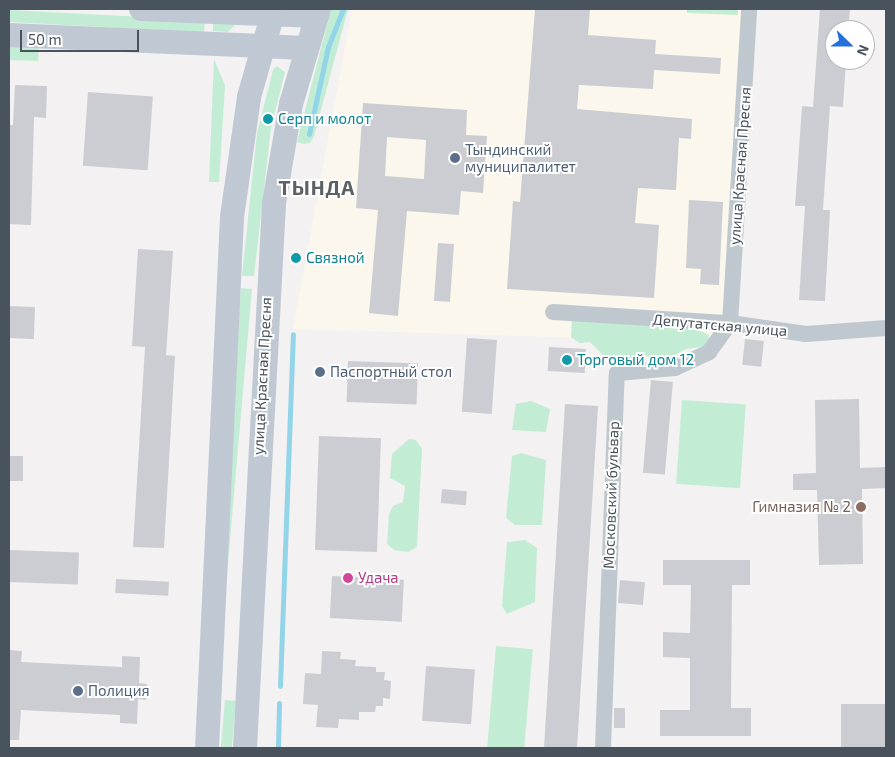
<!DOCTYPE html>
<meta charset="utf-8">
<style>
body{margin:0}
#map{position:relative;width:895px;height:757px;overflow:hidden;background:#f3f1f1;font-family:"Exo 2",sans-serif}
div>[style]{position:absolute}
.commercial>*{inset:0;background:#fcf7ec}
.green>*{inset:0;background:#c2edd4;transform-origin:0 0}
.stream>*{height:5px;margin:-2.5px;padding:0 2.5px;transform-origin:2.5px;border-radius:2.5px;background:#92d4e8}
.building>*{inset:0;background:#cbcdd3;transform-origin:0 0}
.street>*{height:16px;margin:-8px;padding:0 8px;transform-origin:8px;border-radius:8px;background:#bfc8ce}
.secondary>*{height:24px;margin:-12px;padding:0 12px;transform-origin:12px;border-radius:12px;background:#bfc8d3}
.dots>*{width:14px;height:14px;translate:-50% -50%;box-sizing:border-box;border:2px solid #fff;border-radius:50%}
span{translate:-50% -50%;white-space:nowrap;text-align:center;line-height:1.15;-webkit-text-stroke:4px #fff;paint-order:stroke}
.culture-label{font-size:15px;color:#0d838f}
.left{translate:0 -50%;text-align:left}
.service-label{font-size:15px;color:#4e5e75}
.street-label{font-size:15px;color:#49535d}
.education-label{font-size:15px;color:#785e54}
.right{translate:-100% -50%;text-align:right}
.hotel-label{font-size:15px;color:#b23c85}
.district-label{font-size:20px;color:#5d6165;font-weight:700;letter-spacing:1px}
.frame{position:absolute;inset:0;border:10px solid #49535d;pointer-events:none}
.north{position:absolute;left:825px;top:20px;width:50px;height:50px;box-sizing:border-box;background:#fff;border:1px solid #b6babe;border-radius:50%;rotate:112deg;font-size:14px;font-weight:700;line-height:20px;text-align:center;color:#49535d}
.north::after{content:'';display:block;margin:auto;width:18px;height:22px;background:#236fdb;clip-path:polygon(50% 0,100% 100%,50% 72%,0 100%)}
.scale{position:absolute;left:20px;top:30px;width:119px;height:22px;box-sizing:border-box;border:2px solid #49535d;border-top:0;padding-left:6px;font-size:15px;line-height:18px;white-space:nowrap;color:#49535d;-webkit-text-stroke:4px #fff;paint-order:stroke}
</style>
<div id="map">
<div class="commercial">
<i style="clip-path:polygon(352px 9px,746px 9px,729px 342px,293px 329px)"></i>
</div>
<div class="green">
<i style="clip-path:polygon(331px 9px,348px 9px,314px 136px,310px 143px,304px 144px,297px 142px)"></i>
<i style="clip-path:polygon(687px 9px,738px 9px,738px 15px,687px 13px)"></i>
<i style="left:9px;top:10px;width:196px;height:12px;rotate:3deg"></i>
<i style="clip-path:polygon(213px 19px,232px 22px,234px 26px,228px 32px,213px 31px)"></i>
<i style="left:9px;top:39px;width:30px;height:21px;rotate:2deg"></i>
<i style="clip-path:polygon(214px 59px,225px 85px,219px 182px,209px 182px)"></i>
<i style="clip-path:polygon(277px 66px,285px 72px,271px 128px,254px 276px,242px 276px,257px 133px,273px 70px)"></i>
<i style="left:241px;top:288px;width:11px;height:400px;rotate:5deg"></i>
<i style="clip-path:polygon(572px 317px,688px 325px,709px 335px,707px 346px,686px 349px,663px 361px,643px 355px,626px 363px,609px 361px,590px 342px,580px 343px,571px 337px)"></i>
<i style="left:682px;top:400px;width:64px;height:84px;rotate:4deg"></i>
<i style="clip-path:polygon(531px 401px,550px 409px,546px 432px,512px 430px,516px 404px)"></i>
<i style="clip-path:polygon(409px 439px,416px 440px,422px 449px,417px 547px,408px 552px,394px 550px,387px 544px,389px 514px,393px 506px,403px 502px,405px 486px,390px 478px,392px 454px)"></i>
<i style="clip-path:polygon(521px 453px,546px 460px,542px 525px,515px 525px,506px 518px,512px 456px)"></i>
<i style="clip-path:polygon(525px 540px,537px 548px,535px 602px,507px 614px,502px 606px,507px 542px)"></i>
<i style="left:496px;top:646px;width:37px;height:102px;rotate:5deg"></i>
<i style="left:225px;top:700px;width:11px;height:48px;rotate:5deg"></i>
</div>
<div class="stream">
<i style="left:309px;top:134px;width:89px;rotate:-77.7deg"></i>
<i style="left:328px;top:47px;width:41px;rotate:-68.5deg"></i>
<i style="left:280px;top:686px;width:352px;rotate:-87.9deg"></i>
<i style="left:278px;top:748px;width:45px;rotate:-88.7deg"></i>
</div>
<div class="building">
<i style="clip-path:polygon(535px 9px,590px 9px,588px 35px,656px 40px,655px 54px,721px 58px,720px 74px,654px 70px,653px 89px,579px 85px,577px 109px,692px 119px,691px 139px,679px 138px,676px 190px,638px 188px,635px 223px,659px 225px,654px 298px,507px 289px,513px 201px,520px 202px)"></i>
<i style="clip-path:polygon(820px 9px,850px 10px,848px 30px,835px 30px,835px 60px,846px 60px,843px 107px,830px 106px,823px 210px,830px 210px,825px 301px,799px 300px,805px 206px,795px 206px,802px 106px,813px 107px)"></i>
<i style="clip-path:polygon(15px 85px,47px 86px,46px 118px,34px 117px,31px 225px,9px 224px,9px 125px,13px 125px)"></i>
<i style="left:88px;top:92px;width:65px;height:74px;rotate:4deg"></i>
<i style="clip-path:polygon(evenodd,363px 103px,467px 110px,466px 135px,487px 136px,483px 193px,461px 191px,459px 215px,407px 211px,398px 316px,369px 313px,378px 210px,356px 208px,363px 103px,387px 137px,426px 140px,424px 179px,385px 176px,387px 137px)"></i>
<i style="clip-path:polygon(689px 200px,723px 202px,719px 285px,700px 284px,701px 269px,686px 268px)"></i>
<i style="left:438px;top:243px;width:16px;height:58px;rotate:4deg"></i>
<i style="clip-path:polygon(138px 249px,173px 251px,166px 355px,175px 356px,164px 548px,133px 547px,145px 347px,132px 346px)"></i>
<i style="left:9px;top:306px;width:26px;height:32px;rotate:2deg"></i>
<i style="left:467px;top:338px;width:30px;height:74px;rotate:4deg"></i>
<i style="left:745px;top:339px;width:19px;height:26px;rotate:6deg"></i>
<i style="left:549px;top:347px;width:37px;height:24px;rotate:3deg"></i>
<i style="left:348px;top:361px;width:70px;height:41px;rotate:2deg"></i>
<i style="left:651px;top:380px;width:22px;height:93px;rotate:5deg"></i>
<i style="clip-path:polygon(859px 399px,860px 468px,886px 467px,886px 488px,862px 489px,863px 564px,819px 565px,817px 490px,793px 490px,793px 474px,816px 473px,815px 400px)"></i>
<i style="clip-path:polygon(565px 404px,598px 406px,586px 602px,577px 748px,544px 748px)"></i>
<i style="left:319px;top:436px;width:62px;height:114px;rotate:2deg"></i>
<i style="left:9px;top:456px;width:14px;height:25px"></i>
<i style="left:442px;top:489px;width:25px;height:14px;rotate:5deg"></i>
<i style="left:9px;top:550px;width:70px;height:32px;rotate:2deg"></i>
<i style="clip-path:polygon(663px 560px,750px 560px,750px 585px,732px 585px,731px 708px,751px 708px,751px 736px,660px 736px,660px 710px,690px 710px,690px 658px,663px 657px,663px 632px,690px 633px,691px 585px,663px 585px)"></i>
<i style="left:332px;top:576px;width:72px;height:42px;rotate:3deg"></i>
<i style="left:116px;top:579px;width:53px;height:14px;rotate:3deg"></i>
<i style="left:620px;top:580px;width:25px;height:23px;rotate:5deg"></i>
<i style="clip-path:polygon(9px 650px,22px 651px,21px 662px,122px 667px,122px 656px,140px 657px,139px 683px,147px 684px,146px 700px,138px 699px,137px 724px,120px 723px,120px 715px,21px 710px,19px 740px,9px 740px)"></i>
<i style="clip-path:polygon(322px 651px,341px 652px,340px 659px,356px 660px,355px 666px,376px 667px,376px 672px,385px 672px,384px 680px,391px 681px,390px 699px,383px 698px,383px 706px,376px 706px,375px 712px,359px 712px,359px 720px,339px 719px,338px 728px,316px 727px,318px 705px,303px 704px,305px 673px,321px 674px)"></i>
<i style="left:426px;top:666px;width:49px;height:55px;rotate:4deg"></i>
<i style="left:886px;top:704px;width:44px;height:45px;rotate:90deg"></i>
<i style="left:614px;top:708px;width:11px;height:20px"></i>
</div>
<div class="street">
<i style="left:553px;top:312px;width:177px;rotate:3.6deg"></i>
<i style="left:730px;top:323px;width:77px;rotate:8.2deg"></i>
<i style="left:806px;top:334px;width:80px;rotate:-4.3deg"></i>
<i style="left:603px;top:748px;width:375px;rotate:-87.9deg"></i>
<i style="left:617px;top:373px;width:58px;rotate:-4.9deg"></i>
<i style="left:675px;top:368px;width:38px;rotate:-25deg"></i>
<i style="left:709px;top:352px;width:36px;rotate:-54deg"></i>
<i style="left:730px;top:323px;width:315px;rotate:-86.5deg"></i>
</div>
<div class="secondary">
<i style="left:141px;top:9px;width:176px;rotate:2.3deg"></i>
<i style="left:9px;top:35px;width:297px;rotate:2.5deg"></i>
<i style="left:207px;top:748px;width:532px;rotate:-87.3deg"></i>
<i style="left:232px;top:217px;width:121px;rotate:-81.9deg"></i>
<i style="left:249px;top:97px;width:91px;rotate:-74.1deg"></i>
<i style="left:245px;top:748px;width:546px;rotate:-86.95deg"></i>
<i style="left:274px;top:203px;width:100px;rotate:-80.3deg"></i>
<i style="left:291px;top:104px;width:99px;rotate:-73.6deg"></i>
</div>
<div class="dots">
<i style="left:268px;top:119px;background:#0f9aa8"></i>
<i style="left:455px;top:158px;background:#5c6f8a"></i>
<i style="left:296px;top:258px;background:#0f9aa8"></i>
<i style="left:567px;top:360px;background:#0f9aa8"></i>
<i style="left:320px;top:372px;background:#5c6f8a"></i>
<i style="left:861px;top:507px;background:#8d6e63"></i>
<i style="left:348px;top:578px;background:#d1479c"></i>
<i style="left:78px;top:691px;background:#5c6f8a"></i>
</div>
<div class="culture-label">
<span class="left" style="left:278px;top:119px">Серп и молот</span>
<span class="left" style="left:306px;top:258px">Связной</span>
<span class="left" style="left:577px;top:360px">Торговый дом 12</span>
</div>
<div class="service-label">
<span class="left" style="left:465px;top:158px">Тындинский<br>муниципалитет</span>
<span class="left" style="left:330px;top:372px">Паспортный стол</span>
<span class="left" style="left:88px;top:691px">Полиция</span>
</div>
<div class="street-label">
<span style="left:740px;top:166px;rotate:-86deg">улица Красная Пресня</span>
<span style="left:720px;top:325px;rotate:5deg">Депутатская улица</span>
<span style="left:262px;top:376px;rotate:-87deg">улица Красная Пресня</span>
<span style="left:611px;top:495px;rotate:-88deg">Московский бульвар</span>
</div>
<div class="education-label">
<span class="right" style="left:851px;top:507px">Гимназия № 2</span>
</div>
<div class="hotel-label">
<span class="left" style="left:358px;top:578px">Удача</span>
</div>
<div class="district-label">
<span style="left:317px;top:187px">ТЫНДА</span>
</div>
<div class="frame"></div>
<div class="north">N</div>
<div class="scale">50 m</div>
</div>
